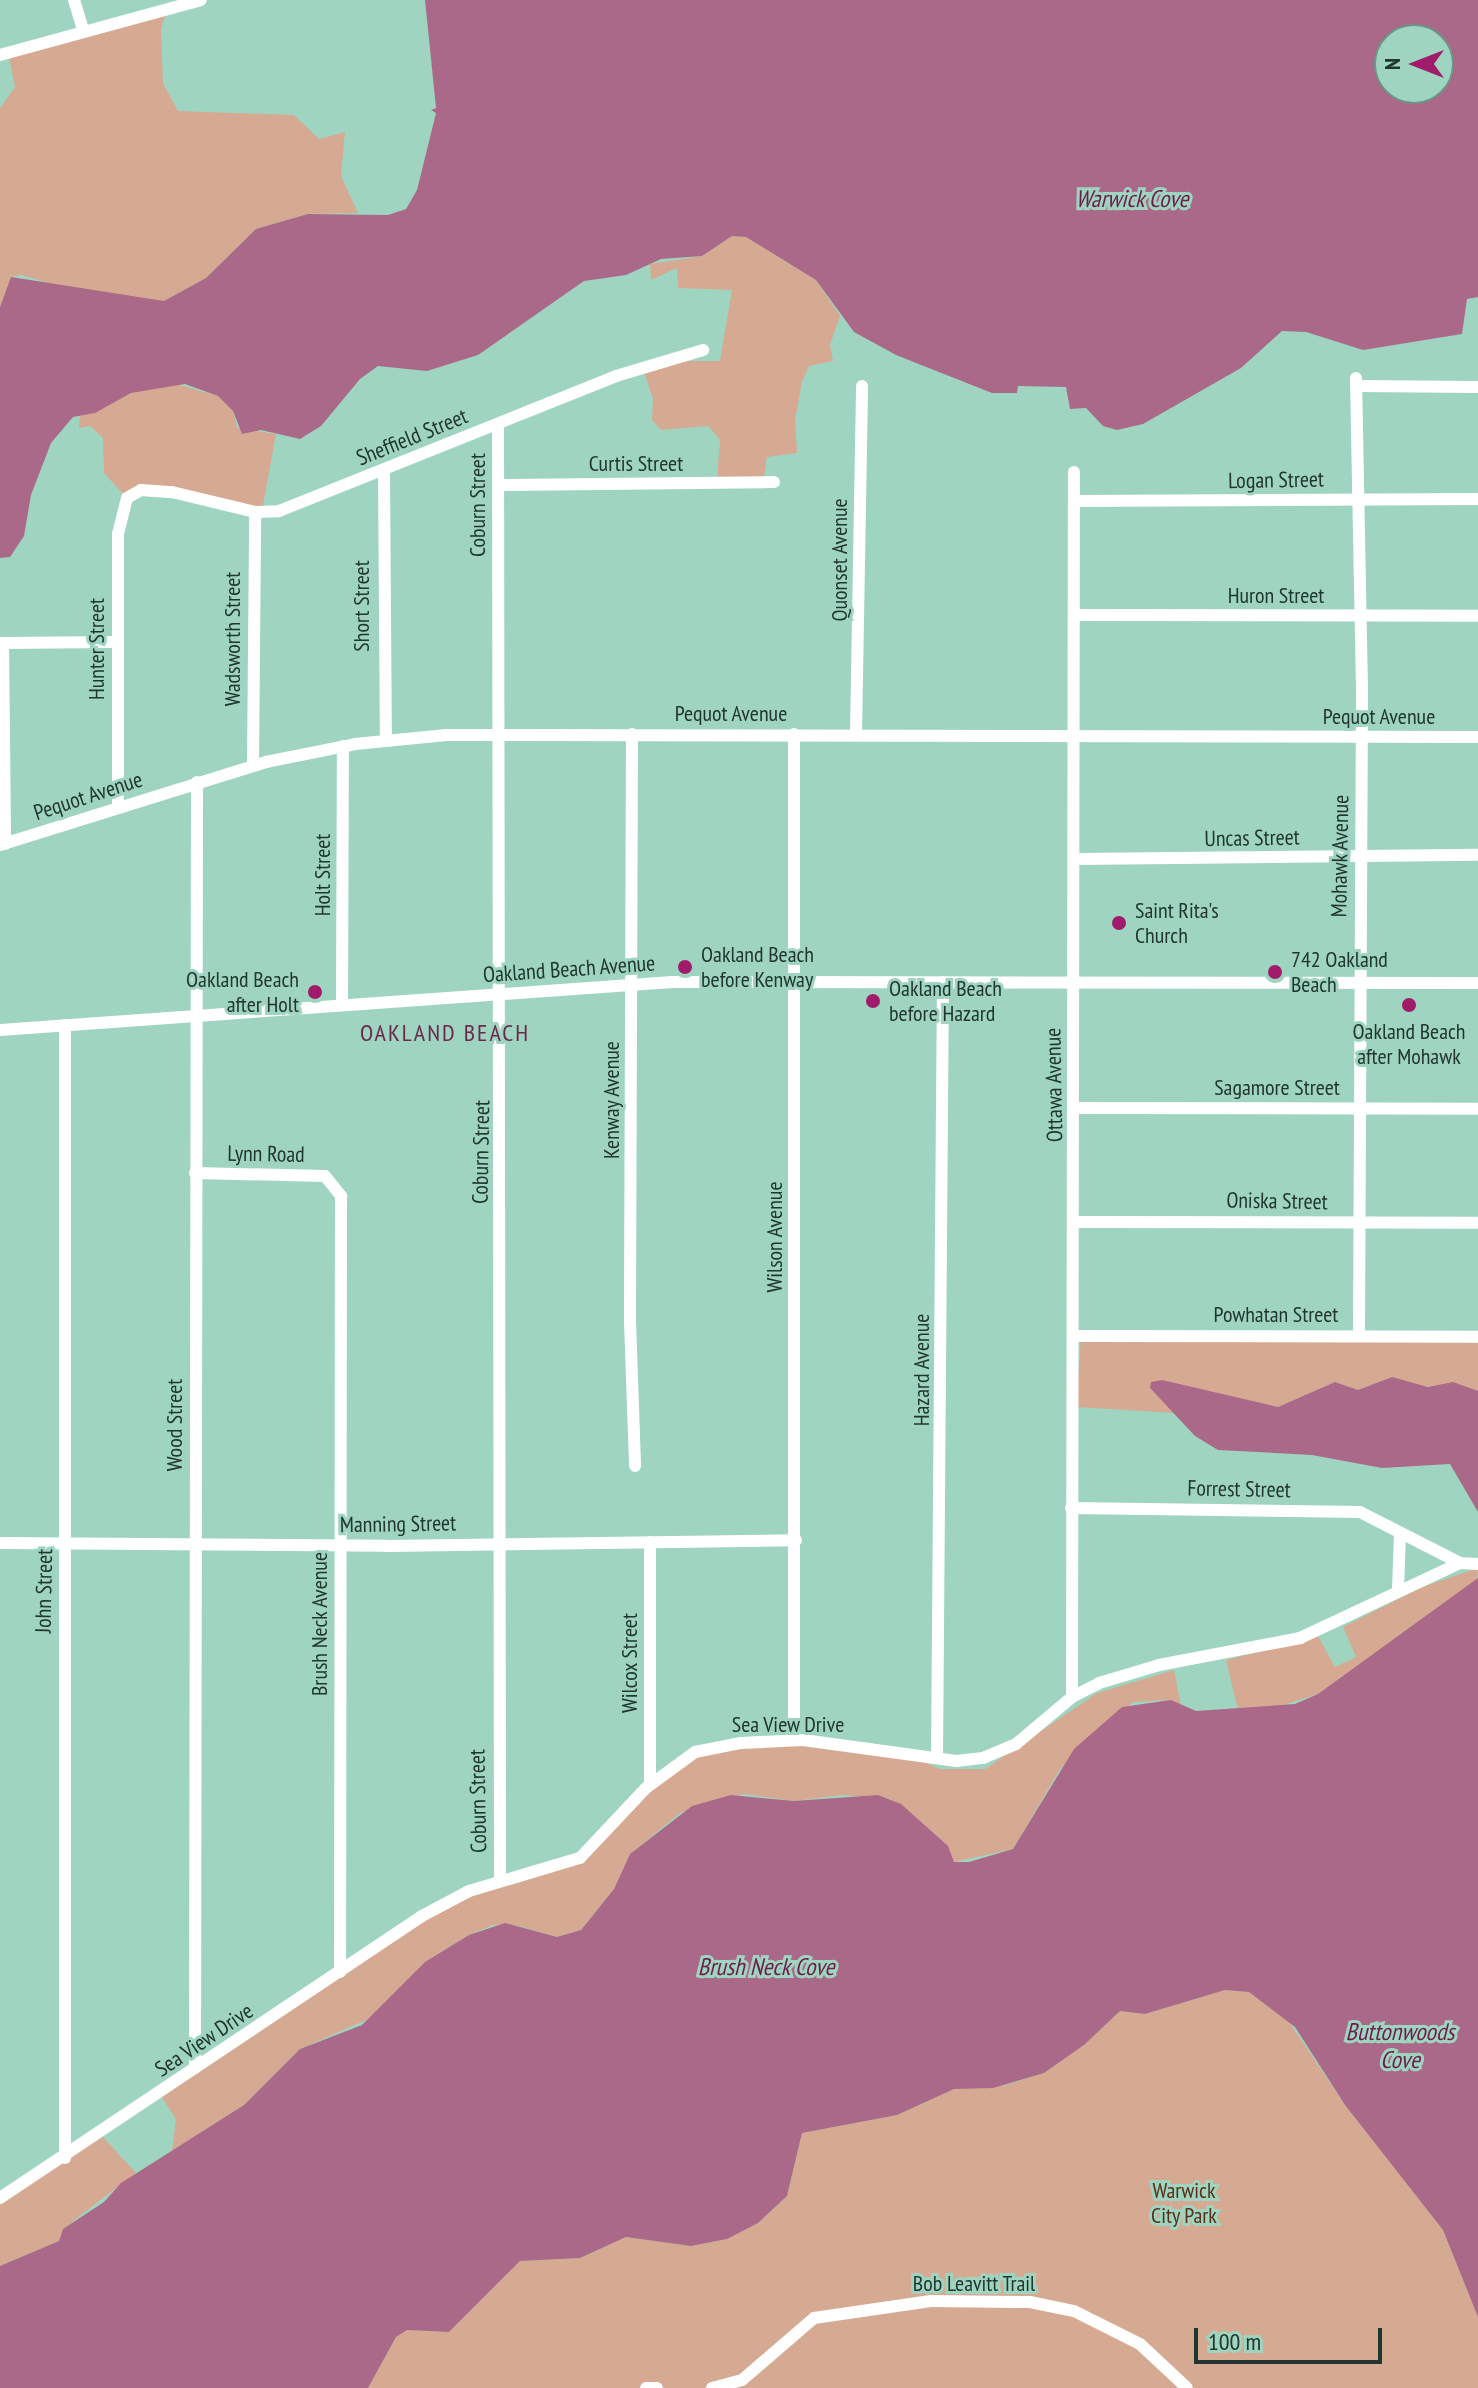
<!DOCTYPE html>
<style>
body{margin:0}
#map{position:relative;width:1478px;height:2388px;overflow:hidden;background:#9fd5c0;font-family:"PT Sans Narrow",sans-serif}
div>[style]{position:absolute}
.green>*{inset:0;background:#d6aa92}
.water>*{inset:0;background:#aa6989}
.minor>*{height:12px;margin:-6px;padding:0 6px;transform-origin:6px;border-radius:6px;background:#fff}
.dots>*{width:22px;height:22px;translate:-50% -50%;box-sizing:border-box;border:4px solid #9fd5c0;border-radius:50%}
span{translate:-50% -50%;white-space:nowrap;text-align:center;line-height:1.15;-webkit-text-stroke:6px #9fd5c0;paint-order:stroke}
.street-label{font-size:22px;color:#20362e}
.poi-label{font-size:22px;color:#20362e}
.left{translate:0 -50%;text-align:left}
.right{translate:-100% -50%;text-align:right}
.park-label{font-size:22px;color:#592f15}
.water-label{font-size:24px;color:#6d1e4b;font-style:italic}
.neighbourhood-label{font-size:24px;color:#6a2a4c;letter-spacing:2px}
.north{position:absolute;left:1374px;top:24px;width:80px;height:80px;box-sizing:border-box;background:#9fd5c0;border:2px solid #6c9586;border-radius:50%;rotate:270deg;font-size:22px;font-weight:700;line-height:32px;text-align:center;color:#20362e}
.north::after{content:'';display:block;margin:auto;width:28px;height:36px;background:#a01c6b;clip-path:polygon(50% 0,100% 100%,50% 72%,0 100%)}
.scale{position:absolute;left:1194px;top:2328px;width:188px;height:36px;box-sizing:border-box;border:4px solid #20362e;border-top:0;padding-left:10px;font-size:24px;line-height:28px;white-space:nowrap;color:#20362e;-webkit-text-stroke:6px #9fd5c0;paint-order:stroke}
</style>
<div id="map">
<div class="green">
<i style="clip-path:polygon(168px 8px,161px 28px,163px 83px,178px 111px,294px 115px,319px 139px,345px 132px,341px 176px,358px 213px,308px 214px,256px 229px,206px 278px,164px 301px,69px 289px,21px 275px,11px 277px,0 307px,0 108px,15px 87px,8px 52px)"></i>
<i style="clip-path:polygon(732px 236px,746px 237px,816px 280px,840px 316px,830px 345px,833px 361px,809px 366px,802px 382px,795px 420px,797px 453px,767px 457px,764px 477px,717px 478px,720px 440px,708px 426px,661px 430px,652px 420px,653px 399px,643px 369px,658px 361px,720px 361px,732px 290px,678px 288px,677px 268px,651px 280px,650px 264px,702px 256px)"></i>
<i style="clip-path:polygon(173px 383px,218px 396px,233px 411px,237px 428px,276px 434px,262px 511px,171px 491px,125px 496px,104px 473px,103px 438px,90px 426px,79px 428px,80px 415px,131px 393px)"></i>
<i style="clip-path:polygon(1081px 1336px,1478px 1343px,1478px 1391px,1414px 1385px,1392px 1377px,1358px 1390px,1335px 1382px,1278px 1407px,1199px 1389px,1150px 1388px,1174px 1413px,1076px 1407px)"></i>
<i style="clip-path:polygon(1478px 1568px,1477px 1579px,1455px 1597px,1318px 1694px,1271px 1709px,1238px 1710px,1226px 1660px,1318px 1636px,1335px 1667px,1356px 1657px,1343px 1627px,1422px 1587px)"></i>
<i style="clip-path:polygon(1174px 1670px,1181px 1706px,1171px 1700px,1133px 1702px,1060px 1769px,1013px 1849px,954px 1862px,891px 1799px,843px 1795px,794px 1801px,744px 1794px,680px 1813px,630px 1854px,614px 1889px,581px 1930px,557px 1937px,519px 1926px,493px 1925px,469px 1935px,425px 1962px,373px 2017px,300px 2049px,244px 2105px,172px 2151px,176px 2119px,159px 2093px,459px 1893px,580px 1857px,679px 1759px,794px 1739px,913px 1757px,940px 1769px,985px 1769px,1097px 1693px)"></i>
<i style="clip-path:polygon(1225px 1990px,1249px 1992px,1285px 2016px,1345px 2105px,1443px 2230px,1478px 2317px,1478px 2388px,368px 2388px,396px 2337px,407px 2330px,449px 2332px,520px 2261px,580px 2258px,626px 2237px,691px 2246px,727px 2239px,758px 2223px,787px 2196px,802px 2133px,897px 2115px,954px 2089px,1006px 2085px,1044px 2073px,1084px 2045px,1120px 2011px,1145px 2014px)"></i>
<i style="clip-path:polygon(101px 2135px,136px 2173px,73px 2221px,59px 2241px,0 2266px,0 2198px)"></i>
</div>
<div class="water">
<i style="clip-path:polygon(evenodd,425px 0,1478px 0,1478px 297px,1467px 299px,1462px 334px,1363px 350px,1306px 332px,1282px 331px,1241px 368px,1143px 424px,1117px 430px,1103px 426px,1086px 408px,1070px 409px,1066px 387px,1018px 386px,1017px 393px,992px 393px,896px 355px,854px 332px,816px 280px,746px 237px,732px 236px,702px 256px,661px 259px,626px 275px,584px 281px,478px 355px,427px 371px,378px 366px,360px 379px,321px 426px,300px 439px,261px 430px,242px 434px,233px 411px,218px 396px,185px 384px,131px 393px,95px 413px,73px 417px,51px 443px,31px 495px,24px 536px,10px 557px,0 558px,0 307px,11px 277px,164px 301px,206px 278px,256px 229px,308px 214px,388px 215px,406px 209px,417px 190px,436px 113px,431px 110px,436px 108px,425px 0,1390px 40px,1438px 40px,1438px 88px,1390px 88px,1390px 40px)"></i>
<i style="clip-path:polygon(1392px 1377px,1428px 1387px,1453px 1382px,1478px 1391px,1478px 1512px,1450px 1464px,1382px 1468px,1312px 1455px,1218px 1450px,1195px 1436px,1150px 1388px,1151px 1382px,1162px 1380px,1278px 1407px,1335px 1382px,1358px 1390px)"></i>
<i style="clip-path:polygon(1478px 1578px,1478px 2317px,1443px 2230px,1345px 2105px,1295px 2027px,1249px 1992px,1225px 1990px,1145px 2014px,1120px 2011px,1084px 2045px,1044px 2073px,993px 2088px,954px 2089px,897px 2115px,802px 2133px,787px 2196px,758px 2223px,727px 2239px,691px 2246px,626px 2237px,580px 2258px,520px 2261px,449px 2332px,407px 2330px,396px 2337px,368px 2388px,0 2388px,0 2266px,59px 2241px,63px 2229px,104px 2202px,121px 2183px,244px 2105px,300px 2049px,362px 2025px,425px 1962px,469px 1935px,505px 1923px,557px 1937px,581px 1930px,614px 1889px,630px 1854px,692px 1806px,731px 1795px,794px 1801px,878px 1795px,901px 1804px,948px 1846px,954px 1862px,969px 1862px,1013px 1849px,1074px 1749px,1122px 1707px,1171px 1700px,1196px 1711px,1295px 1704px,1318px 1694px)"></i>
</div>
<div class="minor">
<i style="left:74px;top:0;width:31px;rotate:73deg"></i>
<i style="left:0;top:55px;width:208px;rotate:-15.3deg"></i>
<i style="left:1356px;top:378px;width:317px;rotate:88.9deg"></i>
<i style="left:1362px;top:695px;width:639px;rotate:90.27deg"></i>
<i style="left:1356px;top:386px;width:122px;rotate:0.5deg"></i>
<i style="left:498px;top:424px;width:1457px;rotate:89.92deg"></i>
<i style="left:384px;top:470px;width:271px;rotate:89.6deg"></i>
<i style="left:499px;top:485px;width:275px;rotate:-0.6deg"></i>
<i style="left:1074px;top:501px;width:404px;rotate:-0.3deg"></i>
<i style="left:1075px;top:615px;width:403px;rotate:0.1deg"></i>
<i style="left:0;top:643px;width:117px;rotate:-0.5deg"></i>
<i style="left:3px;top:643px;width:201px;rotate:89.4deg"></i>
<i style="left:632px;top:734px;width:587px;rotate:90.2deg"></i>
<i style="left:630px;top:1321px;width:145px;rotate:88deg"></i>
<i style="left:856px;top:734px;width:348px;rotate:-89deg"></i>
<i style="left:253px;top:765px;width:253px;rotate:-89.5deg"></i>
<i style="left:118px;top:808px;width:274px;rotate:-90deg"></i>
<i style="left:118px;top:534px;width:37px;rotate:-76deg"></i>
<i style="left:127px;top:498px;width:16px;rotate:-30deg"></i>
<i style="left:141px;top:490px;width:31px;rotate:4deg"></i>
<i style="left:172px;top:492px;width:85px;rotate:13.5deg"></i>
<i style="left:255px;top:512px;width:24px;rotate:-2deg"></i>
<i style="left:279px;top:511px;width:363px;rotate:-21.8deg"></i>
<i style="left:616px;top:376px;width:91px;rotate:-16.6deg"></i>
<i style="left:0;top:845px;width:279px;rotate:-17.3deg"></i>
<i style="left:266px;top:762px;width:91px;rotate:-11.4deg"></i>
<i style="left:355px;top:744px;width:92px;rotate:-5.6deg"></i>
<i style="left:447px;top:735px;width:1031px;rotate:0.11deg"></i>
<i style="left:1075px;top:859px;width:403px;rotate:-0.6deg"></i>
<i style="left:342px;top:1005px;width:259px;rotate:-89.8deg"></i>
<i style="left:0;top:1030px;width:674px;rotate:-4.09deg"></i>
<i style="left:672px;top:982px;width:806px;rotate:0.07deg"></i>
<i style="left:1075px;top:1108px;width:403px;rotate:0.1deg"></i>
<i style="left:195px;top:1173px;width:130px;rotate:1.3deg"></i>
<i style="left:325px;top:1176px;width:26px;rotate:51deg"></i>
<i style="left:341px;top:1196px;width:776px;rotate:90.07deg"></i>
<i style="left:1075px;top:1222px;width:403px;rotate:0.1deg"></i>
<i style="left:1074px;top:1336px;width:404px;rotate:0.1deg"></i>
<i style="left:1071px;top:1508px;width:289px;rotate:0.8deg"></i>
<i style="left:1360px;top:1512px;width:112px;rotate:27deg"></i>
<i style="left:650px;top:1542px;width:242px;rotate:90deg"></i>
<i style="left:0;top:1543px;width:387px;rotate:0.4deg"></i>
<i style="left:387px;top:1546px;width:409px;rotate:-0.8deg"></i>
<i style="left:1398px;top:1590px;width:56px;rotate:-88deg"></i>
<i style="left:1072px;top:1697px;width:1225px;rotate:-89.91deg"></i>
<i style="left:794px;top:1740px;width:1006px;rotate:-90deg"></i>
<i style="left:937px;top:1758px;width:776px;rotate:-89.56deg"></i>
<i style="left:195px;top:2068px;width:1286px;rotate:-89.91deg"></i>
<i style="left:65px;top:2158px;width:1133px;rotate:-90deg"></i>
<i style="left:0;top:2198px;width:508px;rotate:-33.75deg"></i>
<i style="left:422px;top:1916px;width:53px;rotate:-28deg"></i>
<i style="left:469px;top:1891px;width:116px;rotate:-16.6deg"></i>
<i style="left:580px;top:1858px;width:96px;rotate:-46.7deg"></i>
<i style="left:646px;top:1788px;width:61px;rotate:-36.3deg"></i>
<i style="left:695px;top:1752px;width:47px;rotate:-11.1deg"></i>
<i style="left:741px;top:1743px;width:62px;rotate:-2.8deg"></i>
<i style="left:803px;top:1740px;width:155px;rotate:7.8deg"></i>
<i style="left:957px;top:1761px;width:26px;rotate:-7deg"></i>
<i style="left:983px;top:1758px;width:36px;rotate:-23deg"></i>
<i style="left:1016px;top:1744px;width:73px;rotate:-40deg"></i>
<i style="left:1072px;top:1697px;width:30px;rotate:-27deg"></i>
<i style="left:1099px;top:1683px;width:63px;rotate:-16.7deg"></i>
<i style="left:1159px;top:1665px;width:144px;rotate:-10.8deg"></i>
<i style="left:1300px;top:1638px;width:177px;rotate:-25.1deg"></i>
<i style="left:1460px;top:1563px;width:18px;rotate:3deg"></i>
<i style="left:646px;top:2388px;width:11px"></i>
<i style="left:712px;top:2388px;width:31px;rotate:-15deg"></i>
<i style="left:742px;top:2380px;width:95px;rotate:-40.7deg"></i>
<i style="left:814px;top:2318px;width:118px;rotate:-8.3deg"></i>
<i style="left:931px;top:2301px;width:99px;rotate:0.6deg"></i>
<i style="left:1030px;top:2302px;width:45px;rotate:11.6deg"></i>
<i style="left:1074px;top:2311px;width:74px;rotate:26.6deg"></i>
<i style="left:1140px;top:2344px;width:64px;rotate:43.1deg"></i>
</div>
<div class="dots">
<i style="left:1119px;top:923px;background:#a01c6b"></i>
<i style="left:685px;top:967px;background:#a01c6b"></i>
<i style="left:1275px;top:972px;background:#a01c6b"></i>
<i style="left:315px;top:992px;background:#a01c6b"></i>
<i style="left:873px;top:1001px;background:#a01c6b"></i>
<i style="left:1409px;top:1005px;background:#a01c6b"></i>
</div>
<div class="street-label">
<span style="left:412px;top:437px;rotate:-22deg">Sheffield Street</span>
<span style="left:636px;top:464px">Curtis Street</span>
<span style="left:1276px;top:480px;rotate:-1deg">Logan Street</span>
<span style="left:478px;top:505px;rotate:-90deg">Coburn Street</span>
<span style="left:840px;top:560px;rotate:-90deg">Quonset Avenue</span>
<span style="left:1276px;top:596px">Huron Street</span>
<span style="left:362px;top:606px;rotate:-90deg">Short Street</span>
<span style="left:233px;top:639px;rotate:-90deg">Wadsworth Street</span>
<span style="left:97px;top:649px;rotate:-90deg">Hunter Street</span>
<span style="left:731px;top:714px">Pequot Avenue</span>
<span style="left:1379px;top:717px">Pequot Avenue</span>
<span style="left:88px;top:796px;rotate:-18deg">Pequot Avenue</span>
<span style="left:1252px;top:838px;rotate:-1deg">Uncas Street</span>
<span style="left:1340px;top:856px;rotate:-89deg">Mohawk Avenue</span>
<span style="left:323px;top:875px;rotate:-90deg">Holt Street</span>
<span style="left:569px;top:969px;rotate:-4deg">Oakland Beach Avenue</span>
<span style="left:1054px;top:1085px;rotate:-91deg">Ottawa Avenue</span>
<span style="left:1277px;top:1088px">Sagamore Street</span>
<span style="left:612px;top:1100px;rotate:-90deg">Kenway Avenue</span>
<span style="left:481px;top:1152px;rotate:-89deg">Coburn Street</span>
<span style="left:266px;top:1154px;rotate:1deg">Lynn Road</span>
<span style="left:1277px;top:1201px;rotate:1deg">Oniska Street</span>
<span style="left:775px;top:1237px;rotate:-90deg">Wilson Avenue</span>
<span style="left:1276px;top:1315px">Powhatan Street</span>
<span style="left:922px;top:1370px;rotate:-90deg">Hazard Avenue</span>
<span style="left:175px;top:1425px;rotate:-90deg">Wood Street</span>
<span style="left:1239px;top:1489px;rotate:1deg">Forrest Street</span>
<span style="left:398px;top:1524px;rotate:-1deg">Manning Street</span>
<span style="left:44px;top:1591px;rotate:-89deg">John Street</span>
<span style="left:320px;top:1624px;rotate:-90deg">Brush Neck Avenue</span>
<span style="left:630px;top:1663px;rotate:-90deg">Wilcox Street</span>
<span style="left:788px;top:1725px">Sea View Drive</span>
<span style="left:478px;top:1801px;rotate:-91deg">Coburn Street</span>
<span style="left:204px;top:2040px;rotate:-34deg">Sea View Drive</span>
<span style="left:974px;top:2284px">Bob Leavitt Trail</span>
</div>
<div class="poi-label">
<span class="left" style="left:1135px;top:923px">Saint Rita's<br>Church</span>
<span class="left" style="left:701px;top:967px">Oakland Beach<br>before Kenway</span>
<span class="left" style="left:1291px;top:972px">742 Oakland<br>Beach</span>
<span class="right" style="left:299px;top:992px">Oakland Beach<br>after Holt</span>
<span class="left" style="left:889px;top:1001px">Oakland Beach<br>before Hazard</span>
<span style="left:1409px;top:1044px">Oakland Beach<br>after Mohawk</span>
</div>
<div class="park-label">
<span style="left:1184px;top:2203px">Warwick<br>City Park</span>
</div>
<div class="water-label">
<span style="left:1132px;top:199px">Warwick Cove</span>
<span style="left:766px;top:1967px">Brush Neck Cove</span>
<span style="left:1400px;top:2046px">Buttonwoods<br>Cove</span>
</div>
<div class="neighbourhood-label">
<span style="left:445px;top:1033px">OAKLAND BEACH</span>
</div>
<div class="north">N</div>
<div class="scale">100 m</div>
</div>
